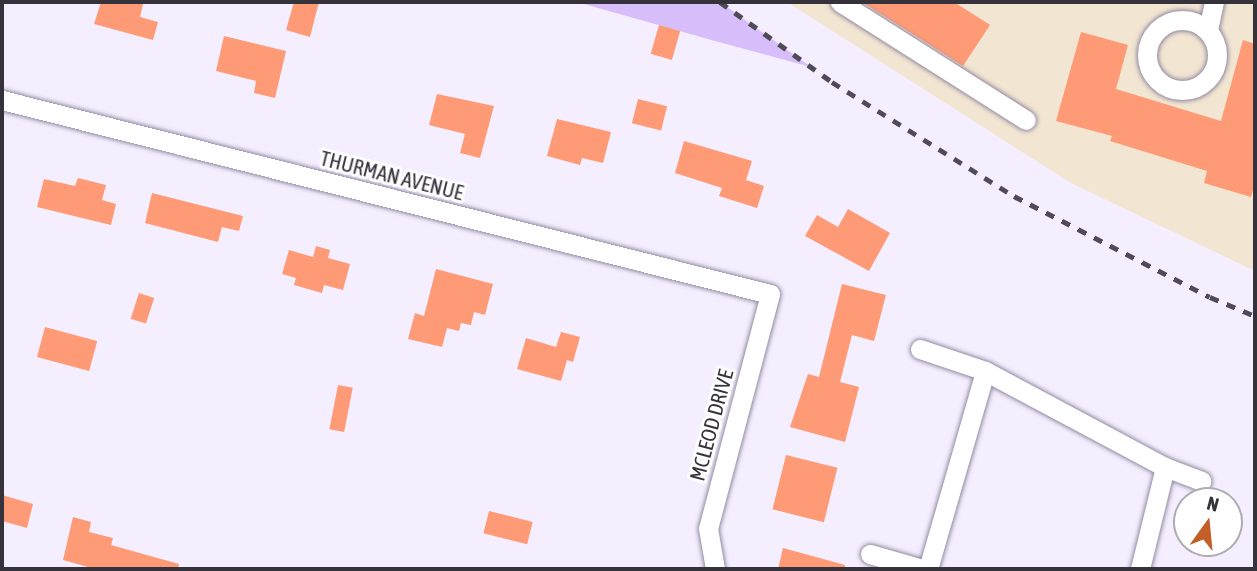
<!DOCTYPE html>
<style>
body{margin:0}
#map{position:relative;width:1257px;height:571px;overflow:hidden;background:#f4eefe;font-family:"Asap Condensed",sans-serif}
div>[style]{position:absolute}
.commercial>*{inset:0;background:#f2e5d1}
.green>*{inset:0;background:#d7befb}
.building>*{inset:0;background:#fe9b76;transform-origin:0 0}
.roads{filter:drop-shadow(0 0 2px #948ba3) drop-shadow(0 0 2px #948ba3)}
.minor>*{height:19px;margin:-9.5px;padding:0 9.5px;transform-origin:9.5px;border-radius:9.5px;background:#fff}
.minor>.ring{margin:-9.5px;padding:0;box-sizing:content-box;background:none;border:19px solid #fff;border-radius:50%}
.rail>*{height:5px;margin-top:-2.5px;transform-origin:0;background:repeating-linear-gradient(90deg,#4f4b56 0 9px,transparent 0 18px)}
span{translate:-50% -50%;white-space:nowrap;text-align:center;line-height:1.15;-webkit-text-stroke:6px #fefefe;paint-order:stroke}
.street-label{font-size:21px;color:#36323c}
.frame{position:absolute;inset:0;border:4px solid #36323c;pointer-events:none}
.north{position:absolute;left:1173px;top:487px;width:70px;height:70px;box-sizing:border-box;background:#fefefe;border:2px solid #aeacb0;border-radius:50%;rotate:15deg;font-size:19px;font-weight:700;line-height:28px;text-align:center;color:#36323c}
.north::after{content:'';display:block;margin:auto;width:24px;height:32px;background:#c25f28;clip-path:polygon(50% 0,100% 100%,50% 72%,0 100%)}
</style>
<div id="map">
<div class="commercial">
<i style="clip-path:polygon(787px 2px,1255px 2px,1255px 271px,1071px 183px)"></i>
</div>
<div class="green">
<i style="clip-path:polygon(577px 2px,720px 2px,811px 67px,715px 41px)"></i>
</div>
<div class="building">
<i style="clip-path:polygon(101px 2px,143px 4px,140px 17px,158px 22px,153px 40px,94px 24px)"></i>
<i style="clip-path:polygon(294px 2px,319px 2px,310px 37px,286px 30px)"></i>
<i style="clip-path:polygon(862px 2px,954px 2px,990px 25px,963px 66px)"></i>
<i style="left:659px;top:25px;width:22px;height:30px;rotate:16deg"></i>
<i style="clip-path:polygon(1081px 32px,1128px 45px,1116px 89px,1221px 121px,1243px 40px,1255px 44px,1255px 183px,1251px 197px,1204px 183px,1207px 171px,1110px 141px,1112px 136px,1056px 121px)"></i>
<i style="clip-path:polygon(224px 36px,286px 51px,275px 98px,254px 93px,256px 81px,216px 71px)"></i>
<i style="clip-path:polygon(437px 94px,494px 106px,480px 158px,460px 153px,465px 134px,429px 125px)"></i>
<i style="left:638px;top:99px;width:30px;height:25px;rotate:14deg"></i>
<i style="clip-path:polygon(557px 119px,611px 132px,603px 163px,582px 158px,580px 165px,547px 156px)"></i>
<i style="clip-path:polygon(684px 141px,752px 161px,746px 180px,764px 186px,757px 208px,719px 196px,722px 188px,675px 173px)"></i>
<i style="clip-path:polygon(78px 178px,106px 185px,102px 200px,116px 204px,111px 225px,37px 207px,44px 179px,75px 186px)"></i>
<i style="clip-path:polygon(152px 193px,243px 216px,239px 231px,222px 227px,218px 242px,145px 223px)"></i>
<i style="clip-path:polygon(848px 209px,890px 233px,869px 271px,805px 236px,817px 215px,838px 227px)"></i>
<i style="clip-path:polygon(316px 246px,330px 250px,328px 258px,350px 264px,343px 290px,324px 285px,322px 293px,294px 285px,296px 278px,282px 274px,289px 250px,313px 257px)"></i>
<i style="clip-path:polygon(436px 269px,493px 284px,485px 315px,474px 312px,471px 325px,461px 323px,459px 331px,447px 328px,442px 347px,408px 339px,415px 313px,424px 316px)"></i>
<i style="clip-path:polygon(842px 284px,886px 295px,874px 341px,852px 335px,840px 382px,859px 387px,845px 442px,790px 427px,808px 374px,819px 377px)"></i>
<i style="left:139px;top:293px;width:16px;height:27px;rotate:18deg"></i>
<i style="left:45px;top:327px;width:54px;height:31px;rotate:15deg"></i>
<i style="clip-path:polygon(561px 332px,580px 337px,573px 362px,567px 360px,561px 381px,517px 369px,526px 338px,556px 347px)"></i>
<i style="left:338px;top:385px;width:15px;height:45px;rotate:11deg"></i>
<i style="left:786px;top:455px;width:53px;height:56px;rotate:14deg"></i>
<i style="clip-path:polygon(2px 495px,33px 504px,27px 528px,2px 521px)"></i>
<i style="left:489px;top:511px;width:45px;height:23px;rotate:14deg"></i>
<i style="clip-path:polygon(73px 517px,91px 522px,89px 532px,113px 538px,111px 545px,179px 564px,178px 569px,95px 569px,63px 560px)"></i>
<i style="clip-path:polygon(783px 548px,845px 565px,845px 569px,778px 569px)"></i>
</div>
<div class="roads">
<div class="minor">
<i style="left:840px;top:2px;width:220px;rotate:32.4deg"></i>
<i class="ring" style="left:1147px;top:20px;width:51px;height:51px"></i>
<i style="left:1208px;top:30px;width:29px;rotate:-78deg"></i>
<i style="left:2px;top:100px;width:792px;rotate:14.18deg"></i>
<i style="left:770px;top:294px;width:242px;rotate:104.8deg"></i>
<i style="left:708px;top:528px;width:42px;rotate:80.3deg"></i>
<i style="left:920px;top:349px;width:69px;rotate:18.7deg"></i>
<i style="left:985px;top:371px;width:204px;rotate:28.1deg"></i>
<i style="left:1165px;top:467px;width:105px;rotate:103.8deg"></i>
<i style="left:1165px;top:467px;width:39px;rotate:21deg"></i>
<i style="left:870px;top:554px;width:54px;rotate:16.1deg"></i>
<i style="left:928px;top:569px;width:206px;rotate:-73.9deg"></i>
</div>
</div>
<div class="rail">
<i style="left:720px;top:2px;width:138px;rotate:35.5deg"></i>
<i style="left:832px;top:82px;width:215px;rotate:32.1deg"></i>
<i style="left:1014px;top:196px;width:220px;rotate:27.3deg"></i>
<i style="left:1210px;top:297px;width:49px;rotate:22.9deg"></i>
</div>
<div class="street-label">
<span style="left:392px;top:175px;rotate:14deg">THURMAN AVENUE</span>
<span style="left:711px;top:425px;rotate:-75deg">MCLEOD DRIVE</span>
</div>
<div class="frame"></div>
<div class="north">N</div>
</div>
